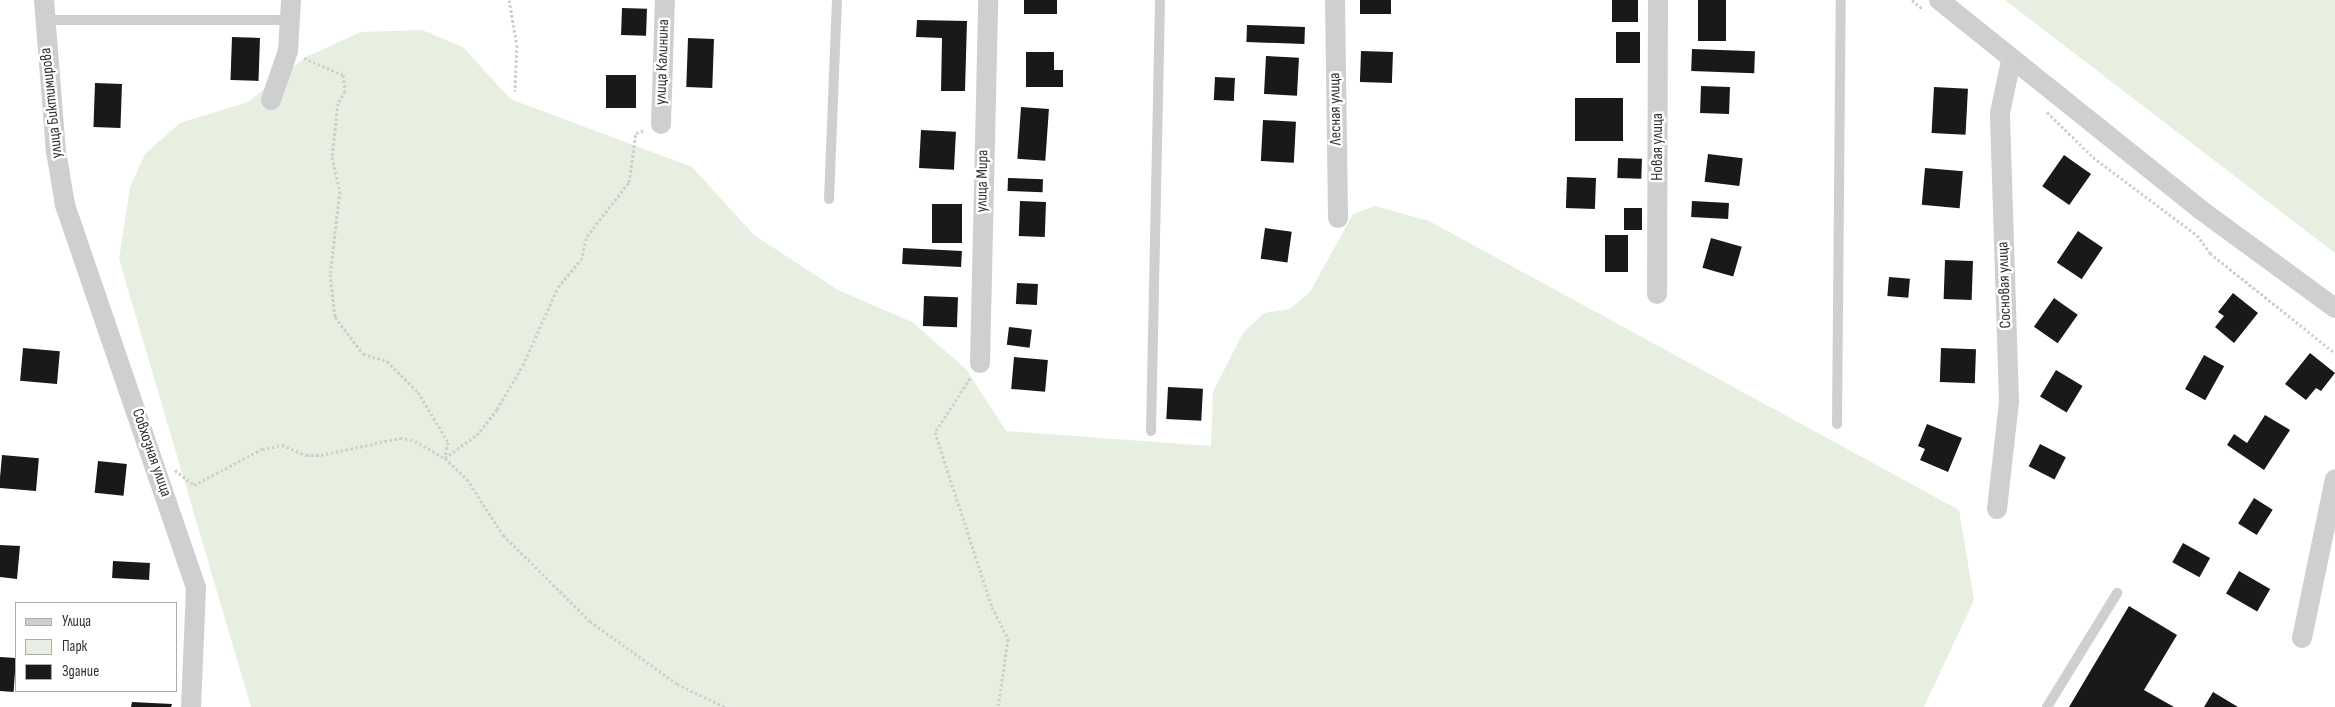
<!DOCTYPE html>
<meta charset="utf-8">
<style>
body{margin:0}
#map{position:relative;width:2335px;height:707px;overflow:hidden;background:#fff;font-family:"Sofia Sans Condensed",sans-serif}
div>[style]{position:absolute}
.green>*{inset:0;background:#e7efe0}
.building>*{inset:0;background:#191919;transform-origin:0 0}
.path>*{height:3px;margin-top:-1.5px;transform-origin:0;background:repeating-linear-gradient(90deg,#cfcfcf 0 2.5px,transparent 0 5px)}
.lane>*{height:10px;margin:-5px;padding:0 5px;transform-origin:5px;border-radius:5px;background:#cfcfcf}
.street>*{height:20px;margin:-10px;padding:0 10px;transform-origin:10px;border-radius:10px;background:#cfcfcf}
span{translate:-50% -50%;white-space:nowrap;text-align:center;line-height:1.15;-webkit-text-stroke:5px #fff;paint-order:stroke}
.street-label{font-size:16px;color:#323232}
.legend{position:absolute;left:15px;top:602px;width:162px;height:90px;box-sizing:border-box;background:#fff;border:1px solid #adadad;margin:0;padding:6px 9px;list-style:none;font-size:15px;color:#323232}
.legend li{display:flex;align-items:center;gap:10px;height:25px}
.legend b{width:25px;border:1px solid #adadad}
</style>
<div id="map">
<div class="green">
<i style="clip-path:polygon(2005px 0,2335px 0,2335px 253px)"></i>
<i style="clip-path:polygon(422px 30px,463px 47px,510px 99px,692px 167px,754px 235px,838px 290px,912px 322px,966px 369px,1006px 431px,1211px 446px,1213px 392px,1243px 333px,1264px 313px,1290px 309px,1310px 292px,1353px 214px,1375px 206px,1429px 221px,1959px 510px,1974px 600px,1924px 707px,251px 707px,119px 259px,130px 187px,145px 154px,180px 123px,248px 102px,306px 57px,361px 32px)"></i>
</div>
<div class="building">
<i style="left:1024px;top:0;width:33px;height:14px"></i>
<i style="left:1360px;top:0;width:31px;height:14px"></i>
<i style="left:1612px;top:0;width:26px;height:22px"></i>
<i style="left:1698px;top:0;width:28px;height:41px"></i>
<i style="left:622px;top:8px;width:25px;height:27px;rotate:2deg"></i>
<i style="clip-path:polygon(917px 20px,967px 21px,965px 91px,941px 91px,942px 38px,916px 37px)"></i>
<i style="left:1247px;top:25px;width:58px;height:17px;rotate:2deg"></i>
<i style="left:1616px;top:32px;width:24px;height:31px"></i>
<i style="left:232px;top:37px;width:28px;height:43px;rotate:2deg"></i>
<i style="left:688px;top:38px;width:26px;height:49px;rotate:2deg"></i>
<i style="left:1692px;top:49px;width:63px;height:22px;rotate:2deg"></i>
<i style="left:1361px;top:51px;width:32px;height:31px;rotate:2deg"></i>
<i style="clip-path:polygon(1026px 52px,1054px 52px,1054px 70px,1063px 70px,1063px 87px,1026px 87px)"></i>
<i style="left:1266px;top:56px;width:33px;height:38px;rotate:3deg"></i>
<i style="left:606px;top:75px;width:30px;height:33px"></i>
<i style="left:1215px;top:77px;width:20px;height:23px;rotate:3deg"></i>
<i style="left:95px;top:83px;width:27px;height:44px;rotate:2deg"></i>
<i style="left:1701px;top:86px;width:29px;height:27px;rotate:2deg"></i>
<i style="left:1934px;top:87px;width:34px;height:46px;rotate:3deg"></i>
<i style="left:1575px;top:98px;width:48px;height:43px"></i>
<i style="left:1021px;top:107px;width:28px;height:52px;rotate:4deg"></i>
<i style="left:1263px;top:120px;width:33px;height:41px;rotate:3deg"></i>
<i style="left:921px;top:130px;width:35px;height:38px;rotate:3deg"></i>
<i style="left:1708px;top:154px;width:35px;height:28px;rotate:7deg"></i>
<i style="left:2064px;top:155px;width:33px;height:38px;rotate:35deg"></i>
<i style="left:1618px;top:158px;width:24px;height:20px;rotate:2deg"></i>
<i style="left:1925px;top:168px;width:38px;height:37px;rotate:5deg"></i>
<i style="left:1567px;top:177px;width:29px;height:31px;rotate:2deg"></i>
<i style="left:1008px;top:178px;width:35px;height:13px;rotate:2deg"></i>
<i style="left:1020px;top:201px;width:26px;height:35px;rotate:2deg"></i>
<i style="left:1692px;top:201px;width:37px;height:16px;rotate:3deg"></i>
<i style="left:932px;top:204px;width:30px;height:39px"></i>
<i style="left:1624px;top:208px;width:18px;height:22px"></i>
<i style="left:1265px;top:228px;width:27px;height:31px;rotate:8deg"></i>
<i style="left:2078px;top:231px;width:30px;height:38px;rotate:34deg"></i>
<i style="left:1605px;top:235px;width:23px;height:37px"></i>
<i style="left:1711px;top:238px;width:32px;height:31px;rotate:16deg"></i>
<i style="left:903px;top:248px;width:59px;height:16px;rotate:3deg"></i>
<i style="left:1945px;top:260px;width:28px;height:39px;rotate:2deg"></i>
<i style="left:1889px;top:277px;width:21px;height:19px;rotate:5deg"></i>
<i style="left:1017px;top:283px;width:21px;height:21px;rotate:3deg"></i>
<i style="clip-path:polygon(2233px 293px,2258px 313px,2234px 343px,2215px 327px,2224px 316px,2218px 312px)"></i>
<i style="left:924px;top:296px;width:34px;height:30px;rotate:2deg"></i>
<i style="left:2054px;top:298px;width:29px;height:35px;rotate:35deg"></i>
<i style="left:1009px;top:327px;width:23px;height:18px;rotate:7deg"></i>
<i style="left:23px;top:348px;width:37px;height:33px;rotate:5deg"></i>
<i style="left:1941px;top:348px;width:35px;height:34px;rotate:2deg"></i>
<i style="clip-path:polygon(2310px 353px,2335px 373px,2321px 391px,2316px 388px,2306px 400px,2285px 384px)"></i>
<i style="left:2204px;top:355px;width:23px;height:39px;rotate:29deg"></i>
<i style="left:1014px;top:357px;width:34px;height:32px;rotate:5deg"></i>
<i style="left:2056px;top:370px;width:31px;height:31px;rotate:31deg"></i>
<i style="left:1168px;top:387px;width:35px;height:32px;rotate:3deg"></i>
<i style="clip-path:polygon(2265px 415px,2290px 430px,2264px 470px,2227px 445px,2234px 434px,2247px 443px)"></i>
<i style="clip-path:polygon(1927px 424px,1962px 438px,1948px 472px,1920px 460px,1925px 449px,1918px 446px)"></i>
<i style="left:2040px;top:444px;width:29px;height:25px;rotate:27deg"></i>
<i style="left:2px;top:455px;width:37px;height:33px;rotate:5deg"></i>
<i style="left:98px;top:461px;width:29px;height:32px;rotate:6deg"></i>
<i style="left:2254px;top:498px;width:22px;height:30px;rotate:32deg"></i>
<i style="left:2183px;top:543px;width:31px;height:22px;rotate:29deg"></i>
<i style="clip-path:polygon(0 545px,20px 546px,17px 579px,0 577px)"></i>
<i style="left:113px;top:561px;width:37px;height:17px;rotate:3deg"></i>
<i style="left:2239px;top:571px;width:36px;height:26px;rotate:30deg"></i>
<i style="clip-path:polygon(2129px 606px,2177px 635px,2144px 690px,2174px 707px,2069px 707px)"></i>
<i style="left:0;top:657px;width:16px;height:34px;rotate:4deg"></i>
<i style="clip-path:polygon(2213px 692px,2238px 707px,2204px 707px)"></i>
<i style="clip-path:polygon(132px 702px,172px 704px,171px 707px,131px 707px)"></i>
</div>
<div class="path">
<i style="left:509px;top:0;width:46px;rotate:79.9deg"></i>
<i style="left:517px;top:45px;width:46px;rotate:92.5deg"></i>
<i style="left:1912px;top:0;width:14px;rotate:39deg"></i>
<i style="left:304px;top:58px;width:43px;rotate:23.6deg"></i>
<i style="left:343px;top:75px;width:16px;rotate:83deg"></i>
<i style="left:345px;top:91px;width:14px;rotate:120deg"></i>
<i style="left:338px;top:103px;width:54px;rotate:96.3deg"></i>
<i style="left:332px;top:157px;width:35px;rotate:77deg"></i>
<i style="left:340px;top:191px;width:84px;rotate:96.9deg"></i>
<i style="left:330px;top:274px;width:43px;rotate:83.4deg"></i>
<i style="left:335px;top:317px;width:46px;rotate:52.9deg"></i>
<i style="left:363px;top:354px;width:25px;rotate:16deg"></i>
<i style="left:387px;top:361px;width:44px;rotate:45deg"></i>
<i style="left:418px;top:392px;width:58px;rotate:59deg"></i>
<i style="left:448px;top:442px;width:16px;rotate:101deg"></i>
<i style="left:2047px;top:112px;width:64px;rotate:44.4deg"></i>
<i style="left:2093px;top:157px;width:130px;rotate:36.9deg"></i>
<i style="left:2197px;top:235px;width:22px;rotate:54deg"></i>
<i style="left:2210px;top:253px;width:160px;rotate:38.7deg"></i>
<i style="left:970px;top:378px;width:64px;rotate:122.9deg"></i>
<i style="left:935px;top:432px;width:184px;rotate:72deg"></i>
<i style="left:992px;top:607px;width:36px;rotate:63deg"></i>
<i style="left:1008px;top:639px;width:69px;rotate:98.4deg"></i>
<i style="left:445px;top:458px;width:39px;rotate:-36deg"></i>
<i style="left:477px;top:435px;width:33px;rotate:-52deg"></i>
<i style="left:497px;top:409px;width:51px;rotate:-59.4deg"></i>
<i style="left:523px;top:365px;width:85px;rotate:-65.8deg"></i>
<i style="left:558px;top:287px;width:35px;rotate:-50deg"></i>
<i style="left:581px;top:260px;width:25px;rotate:-76deg"></i>
<i style="left:587px;top:236px;width:68px;rotate:-52.1deg"></i>
<i style="left:629px;top:182px;width:49px;rotate:-81.9deg"></i>
<i style="left:636px;top:133px;width:9px;rotate:-18deg"></i>
<i style="left:175px;top:470px;width:24px;rotate:38deg"></i>
<i style="left:194px;top:485px;width:77px;rotate:-27.9deg"></i>
<i style="left:262px;top:449px;width:20px;rotate:-11deg"></i>
<i style="left:282px;top:445px;width:26px;rotate:23deg"></i>
<i style="left:306px;top:455px;width:15px"></i>
<i style="left:321px;top:455px;width:81px;rotate:-12.1deg"></i>
<i style="left:400px;top:438px;width:15px;rotate:11deg"></i>
<i style="left:415px;top:441px;width:34px;rotate:30deg"></i>
<i style="left:445px;top:458px;width:30px;rotate:44deg"></i>
<i style="left:467px;top:479px;width:67px;rotate:57.3deg"></i>
<i style="left:503px;top:535px;width:122px;rotate:44.7deg"></i>
<i style="left:590px;top:621px;width:107px;rotate:35.9deg"></i>
<i style="left:677px;top:684px;width:53px;rotate:25.6deg"></i>
</div>
<div class="lane">
<i style="left:43px;top:20px;width:247px"></i>
<i style="left:829px;top:199px;width:199px;rotate:-87.7deg"></i>
<i style="left:1837px;top:424px;width:424px;rotate:-89.5deg"></i>
<i style="left:1151px;top:431px;width:431px;rotate:-88.8deg"></i>
<i style="left:2047px;top:707px;width:134px;rotate:-58.4deg"></i>
</div>
<div class="street">
<i style="left:44px;top:0;width:151px;rotate:85.5deg"></i>
<i style="left:56px;top:151px;width:55px;rotate:80.5deg"></i>
<i style="left:65px;top:205px;width:405px;rotate:71.1deg"></i>
<i style="left:196px;top:588px;width:119px;rotate:92.4deg"></i>
<i style="left:1335px;top:0;width:218px;rotate:89.2deg"></i>
<i style="left:1939px;top:0;width:336px;rotate:38.7deg"></i>
<i style="left:2201px;top:210px;width:166px;rotate:36.2deg"></i>
<i style="left:271px;top:100px;width:52px;rotate:-70.9deg"></i>
<i style="left:288px;top:51px;width:51px;rotate:-86.6deg"></i>
<i style="left:661px;top:124px;width:124px;rotate:-88.2deg"></i>
<i style="left:1657px;top:294px;width:294px;rotate:-89.8deg"></i>
<i style="left:980px;top:363px;width:363px;rotate:-88.7deg"></i>
<i style="left:1997px;top:509px;width:108px;rotate:-83.6deg"></i>
<i style="left:2009px;top:402px;width:289px;rotate:-91.8deg"></i>
<i style="left:2000px;top:113px;width:53px;rotate:-78.1deg"></i>
<i style="left:2302px;top:638px;width:162px;rotate:-78.3deg"></i>
</div>
<div class="street-label">
<span style="left:663px;top:62px;rotate:-88deg">улица Калинина</span>
<span style="left:52px;top:103px;rotate:-96deg">улица Биктимирова</span>
<span style="left:1336px;top:109px;rotate:-91deg">Лесная улица</span>
<span style="left:1658px;top:147px;rotate:-90deg">Новая улица</span>
<span style="left:983px;top:181px;rotate:-89deg">улица Мира</span>
<span style="left:2005px;top:285px;rotate:-92deg">Сосновая улица</span>
<span style="left:151px;top:453px;rotate:71deg">Совхозная улица</span>
</div>
<ul class="legend">
<li><b style="height:6px;background:#cfcfcf"></b>Улица</li>
<li><b style="height:14px;background:#e7efe0"></b>Парк</li>
<li><b style="height:14px;background:#191919"></b>Здание</li>
</ul>
</div>
